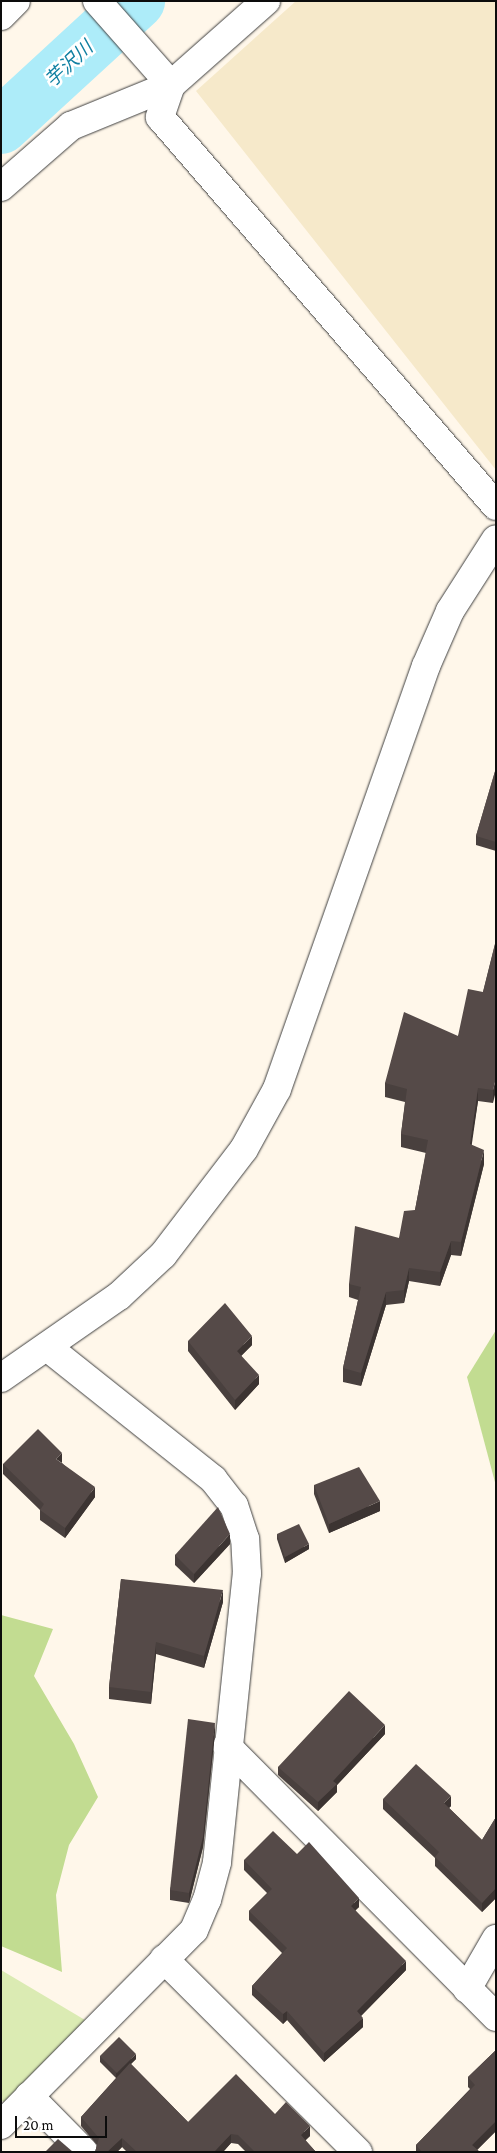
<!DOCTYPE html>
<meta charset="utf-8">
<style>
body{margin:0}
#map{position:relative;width:497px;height:2153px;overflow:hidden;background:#fff7ea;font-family:"Crimson Pro","Noto Sans JP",serif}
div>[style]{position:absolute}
.farmland>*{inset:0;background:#f6e9ca}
.green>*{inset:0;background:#dbebb3}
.forest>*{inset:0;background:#c2dc91}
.river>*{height:56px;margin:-28px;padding:0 28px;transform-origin:28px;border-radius:28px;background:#adecf9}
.roads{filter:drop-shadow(0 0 1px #3f3f3f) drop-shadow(0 0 1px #3f3f3f)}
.minor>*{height:28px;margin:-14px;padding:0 14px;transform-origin:14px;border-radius:14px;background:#fff}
.wall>*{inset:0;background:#49403e}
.shaded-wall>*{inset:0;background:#3c3432}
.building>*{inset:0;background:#554a48;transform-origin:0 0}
span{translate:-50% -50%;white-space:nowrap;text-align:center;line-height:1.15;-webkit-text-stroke:5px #fff;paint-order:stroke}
.water-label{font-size:19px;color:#1080a2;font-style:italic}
.frame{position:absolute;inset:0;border:2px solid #0c0c0c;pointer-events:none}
.scale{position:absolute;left:15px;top:2116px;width:92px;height:22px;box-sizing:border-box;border:2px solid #0c0c0c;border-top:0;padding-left:6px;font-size:15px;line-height:18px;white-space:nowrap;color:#0c0c0c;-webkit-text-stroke:4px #fff;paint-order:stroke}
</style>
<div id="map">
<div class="farmland">
<i style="clip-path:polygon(296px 1px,496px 1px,496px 470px,196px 91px)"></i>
</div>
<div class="green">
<i style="clip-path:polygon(1px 1970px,85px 2020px,4px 2102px,1px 2100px)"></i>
</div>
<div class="forest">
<i style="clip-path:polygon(496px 1330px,496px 1486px,467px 1377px)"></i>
<i style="clip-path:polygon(1px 1615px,53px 1629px,34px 1676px,74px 1744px,98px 1797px,69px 1845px,56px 1895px,62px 1972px,1px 1946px)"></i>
</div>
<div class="river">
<i style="left:1px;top:126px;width:185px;rotate:-42.6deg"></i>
</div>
<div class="roads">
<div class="minor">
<i style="left:97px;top:1px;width:112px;rotate:48.6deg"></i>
<i style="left:1px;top:16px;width:21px;rotate:-45deg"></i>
<i style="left:171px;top:85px;width:34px;rotate:109deg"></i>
<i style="left:160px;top:117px;width:514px;rotate:49.18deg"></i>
<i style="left:1px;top:187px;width:93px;rotate:-41.1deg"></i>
<i style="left:71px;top:126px;width:108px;rotate:-22.3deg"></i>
<i style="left:171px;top:85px;width:127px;rotate:-41.5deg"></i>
<i style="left:1px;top:1378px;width:144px;rotate:-34.8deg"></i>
<i style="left:119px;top:1296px;width:60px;rotate:-43deg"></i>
<i style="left:163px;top:1255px;width:133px;rotate:-52.6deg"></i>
<i style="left:244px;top:1149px;width:68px;rotate:-61.2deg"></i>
<i style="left:277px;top:1089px;width:448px;rotate:-70.6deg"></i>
<i style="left:426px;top:666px;width:60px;rotate:-66.4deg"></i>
<i style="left:450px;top:611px;width:85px;rotate:-57.4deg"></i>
<i style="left:227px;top:1746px;width:382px;rotate:45.2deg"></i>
<i style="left:164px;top:1959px;width:274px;rotate:44.9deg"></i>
<i style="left:467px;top:1989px;width:58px;rotate:-59.9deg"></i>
<i style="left:29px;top:2096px;width:78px;rotate:45.5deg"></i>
<i style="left:1px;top:2125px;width:274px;rotate:-45.3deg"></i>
<i style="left:194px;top:1930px;width:33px;rotate:-67deg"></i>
<i style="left:207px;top:1900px;width:39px;rotate:-75deg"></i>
<i style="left:217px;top:1862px;width:290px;rotate:-84.1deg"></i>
<i style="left:247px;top:1574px;width:35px;rotate:-93deg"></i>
<i style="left:245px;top:1539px;width:35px;rotate:-108deg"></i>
<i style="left:234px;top:1506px;width:34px;rotate:-128deg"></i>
<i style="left:213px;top:1479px;width:212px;rotate:-141.5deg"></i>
</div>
</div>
<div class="wall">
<i style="clip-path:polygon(496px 768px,496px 851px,476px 845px,476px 836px)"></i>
<i style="clip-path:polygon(496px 940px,493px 1103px,478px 1101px,471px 1144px,484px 1164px,461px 1256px,451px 1255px,440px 1286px,409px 1281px,404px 1303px,386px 1305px,361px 1386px,343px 1382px,343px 1368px,358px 1300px,349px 1297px,349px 1284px,399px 1238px,415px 1210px,426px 1153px,401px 1147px,401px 1134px,405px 1102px,385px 1097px,385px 1083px,458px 1036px,483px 992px)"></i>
<i style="clip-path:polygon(188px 1341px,252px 1345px,241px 1356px,259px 1384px,235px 1410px,188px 1351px)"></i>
<i style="clip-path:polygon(62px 1463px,95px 1497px,65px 1538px,40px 1520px,40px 1510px,3px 1474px,3px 1464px)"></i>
<i style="clip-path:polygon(314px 1485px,380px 1511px,329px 1533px,314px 1494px)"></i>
<i style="clip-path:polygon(277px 1534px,309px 1549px,285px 1563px,277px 1539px)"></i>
<i style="clip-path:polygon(230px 1544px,194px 1583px,175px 1565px,175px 1555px)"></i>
<i style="clip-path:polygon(121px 1579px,223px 1602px,204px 1668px,156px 1654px,151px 1704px,109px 1699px,109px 1687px)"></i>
<i style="clip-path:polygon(215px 1733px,203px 1847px,189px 1903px,170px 1900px,170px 1890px)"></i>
<i style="clip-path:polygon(385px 1734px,337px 1785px,337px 1792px,318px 1811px,278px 1775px,278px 1767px)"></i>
<i style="clip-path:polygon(383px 1799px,451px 1806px,449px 1808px,482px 1840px,496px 1817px,496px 1898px,482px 1912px,435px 1866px,435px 1858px,383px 1809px)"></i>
<i style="clip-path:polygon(297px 1854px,359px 1907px,355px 1910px,406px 1970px,361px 2016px,363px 2027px,324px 2062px,287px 2020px,283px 2024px,252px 1995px,252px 1986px,282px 1953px,249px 1920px,249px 1911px,267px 1893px,244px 1870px,244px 1860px)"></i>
<i style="clip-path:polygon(496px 2050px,496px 2131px,477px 2150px,480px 2152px,416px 2152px,416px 2145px,470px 2089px,468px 2087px,468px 2077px)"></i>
<i style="clip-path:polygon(100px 2056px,136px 2059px,131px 2064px,188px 2122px,275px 2114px,310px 2136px,305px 2140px,316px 2152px,246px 2152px,238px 2144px,231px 2143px,223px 2152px,127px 2152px,122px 2147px,117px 2152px,95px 2152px,97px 2145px,81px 2126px,81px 2117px,116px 2078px,100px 2062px)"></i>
</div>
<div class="shaded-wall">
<i style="clip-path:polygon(496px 1078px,496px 1091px,493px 1103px,493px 1090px)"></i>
<i style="clip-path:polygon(478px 1088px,478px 1101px,470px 1157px,470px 1144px)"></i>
<i style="clip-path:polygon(484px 1150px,484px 1164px,461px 1256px,461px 1242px)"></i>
<i style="clip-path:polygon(451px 1241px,451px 1255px,440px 1286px,440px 1272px)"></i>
<i style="clip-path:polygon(409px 1268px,409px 1281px,404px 1303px,404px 1290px)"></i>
<i style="clip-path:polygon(386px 1292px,386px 1305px,361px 1386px,361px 1373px)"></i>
<i style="clip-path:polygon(252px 1336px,252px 1345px,237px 1360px,237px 1351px)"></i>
<i style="clip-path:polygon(259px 1375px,259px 1384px,235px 1410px,235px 1400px)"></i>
<i style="clip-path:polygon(62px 1453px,62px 1463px,56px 1459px)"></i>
<i style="clip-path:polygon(95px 1487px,95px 1497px,65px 1538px,65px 1528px)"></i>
<i style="clip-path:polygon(380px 1501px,380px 1511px,329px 1533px,329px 1524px)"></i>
<i style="clip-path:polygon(230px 1534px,230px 1544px,194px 1583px,194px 1574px)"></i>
<i style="clip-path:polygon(309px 1544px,309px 1549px,285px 1563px,285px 1557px)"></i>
<i style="clip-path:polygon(223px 1590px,223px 1602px,204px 1668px,204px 1656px)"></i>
<i style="clip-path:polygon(156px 1642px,156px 1654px,151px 1704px,151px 1692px)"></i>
<i style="clip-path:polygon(215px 1723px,215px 1733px,203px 1847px,189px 1903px,189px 1893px)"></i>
<i style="clip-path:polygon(385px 1725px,385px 1734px,337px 1785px,337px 1792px,318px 1811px,318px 1802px,333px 1781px)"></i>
<i style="clip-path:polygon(451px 1796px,451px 1806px,444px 1813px,444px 1803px)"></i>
<i style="clip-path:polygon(496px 1888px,496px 1898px,482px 1912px,482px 1903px)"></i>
<i style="clip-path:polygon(359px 1898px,359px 1907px,351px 1915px,351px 1906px)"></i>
<i style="clip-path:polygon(406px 1961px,406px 1970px,357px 2020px,357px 2011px)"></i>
<i style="clip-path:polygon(287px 2011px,287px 2020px,283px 2024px,283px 2014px)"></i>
<i style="clip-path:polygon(363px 2018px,363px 2027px,324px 2062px,324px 2053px)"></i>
<i style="clip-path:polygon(136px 2054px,136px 2059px,116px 2078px,116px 2073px)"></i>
<i style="clip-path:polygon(496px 2121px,496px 2131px,475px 2152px,472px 2145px)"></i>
<i style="clip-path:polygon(310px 2126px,310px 2136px,301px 2145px,301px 2135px)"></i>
<i style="clip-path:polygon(231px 2134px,231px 2143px,223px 2152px,214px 2152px)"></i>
<i style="clip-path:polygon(122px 2138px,122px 2147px,117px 2152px,107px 2152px)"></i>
</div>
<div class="building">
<i style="clip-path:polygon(496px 768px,496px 842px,476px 836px)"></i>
<i style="clip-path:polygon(496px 940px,496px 1078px,493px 1090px,478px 1088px,470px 1144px,484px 1150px,461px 1242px,451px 1241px,440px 1272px,409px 1268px,404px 1290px,386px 1292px,361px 1373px,343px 1368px,361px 1287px,349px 1284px,355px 1226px,399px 1238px,404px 1211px,415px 1210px,428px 1140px,401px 1134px,407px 1089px,385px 1083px,404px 1012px,458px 1036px,468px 989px,483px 992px)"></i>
<i style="clip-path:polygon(225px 1303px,252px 1336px,237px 1351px,259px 1375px,235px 1400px,188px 1341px)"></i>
<i style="clip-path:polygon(38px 1429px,62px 1453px,56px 1459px,95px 1487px,65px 1528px,40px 1510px,44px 1504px,3px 1464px)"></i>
<i style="clip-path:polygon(359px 1467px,380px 1501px,329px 1524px,314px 1485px)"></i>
<i style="clip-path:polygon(218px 1507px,230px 1534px,194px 1574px,175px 1555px)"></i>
<i style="clip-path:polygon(299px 1524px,309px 1544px,285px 1557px,277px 1534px)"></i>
<i style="clip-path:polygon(121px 1579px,223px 1590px,204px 1656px,156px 1642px,151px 1692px,109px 1687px)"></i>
<i style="clip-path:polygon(349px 1691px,385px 1725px,333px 1781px,337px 1784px,318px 1802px,278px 1767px)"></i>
<i style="clip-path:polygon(188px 1719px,215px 1723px,203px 1837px,189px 1893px,170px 1890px)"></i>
<i style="clip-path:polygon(416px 1764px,451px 1796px,444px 1803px,482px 1840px,496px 1817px,496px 1888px,482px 1903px,435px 1857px,439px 1852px,383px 1799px)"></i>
<i style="clip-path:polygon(273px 1831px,297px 1854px,309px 1842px,359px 1898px,351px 1906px,406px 1961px,357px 2011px,363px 2018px,324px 2053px,287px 2011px,283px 2014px,252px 1986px,287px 1948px,249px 1911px,272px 1889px,244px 1860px)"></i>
<i style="left:119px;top:2037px;width:24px;height:27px;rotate:45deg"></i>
<i style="clip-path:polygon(496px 2050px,496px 2121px,472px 2145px,480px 2152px,422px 2152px,416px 2145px,475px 2085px,468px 2077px)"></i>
<i style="clip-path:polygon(130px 2063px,188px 2122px,236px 2074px,275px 2114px,286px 2102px,310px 2126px,301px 2135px,316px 2152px,255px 2152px,238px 2135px,231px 2134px,214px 2152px,137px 2152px,122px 2138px,107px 2152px,95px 2152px,99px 2138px,81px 2117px)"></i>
<i style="clip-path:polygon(58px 2139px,73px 2152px,45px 2152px)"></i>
</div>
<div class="water-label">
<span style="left:69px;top:64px;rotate:-43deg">芋沢川</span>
</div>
<div class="frame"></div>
<div class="scale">20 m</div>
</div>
